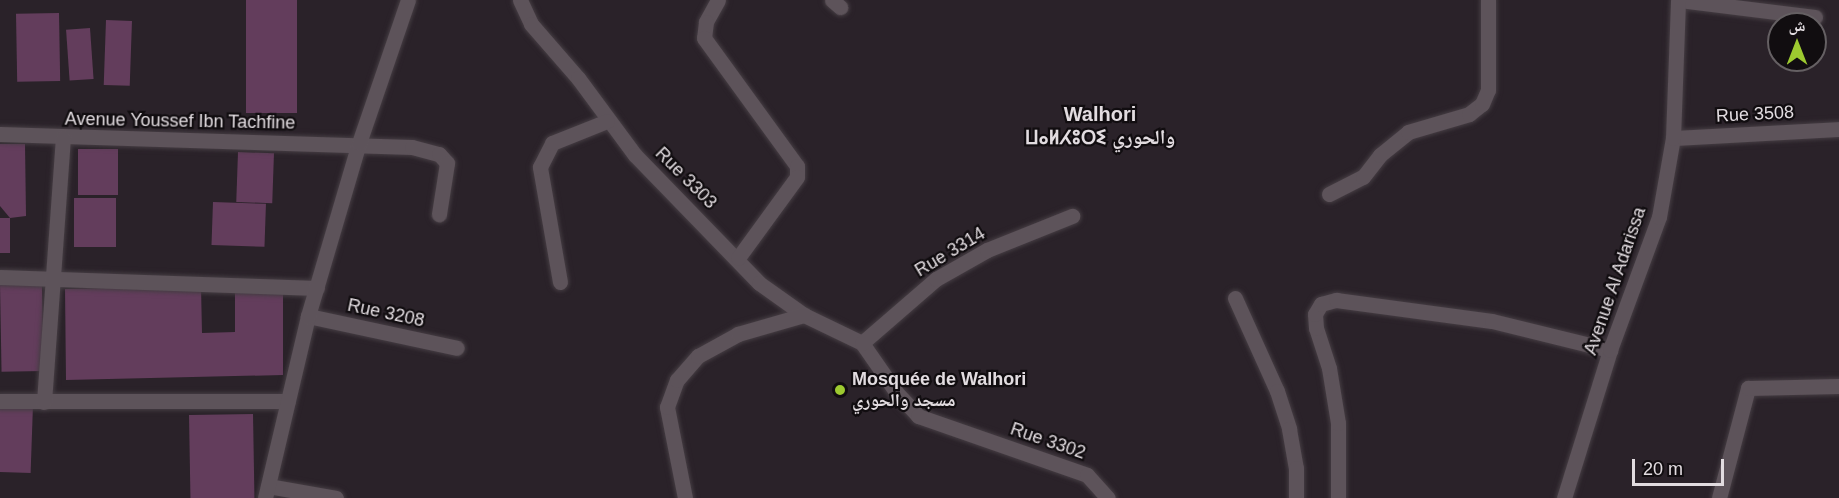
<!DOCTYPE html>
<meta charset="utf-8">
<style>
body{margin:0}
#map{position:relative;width:1839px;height:498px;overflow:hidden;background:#2a2229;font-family:Arial,"Noto Naskh Arabic","Noto Sans Tifinagh",sans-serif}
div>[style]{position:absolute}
.building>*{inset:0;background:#633d5c;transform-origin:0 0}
.roads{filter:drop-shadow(0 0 2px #453d43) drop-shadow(0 0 2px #453d43)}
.minor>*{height:15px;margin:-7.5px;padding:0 7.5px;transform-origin:7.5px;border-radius:7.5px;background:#5d535a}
.dots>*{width:16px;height:16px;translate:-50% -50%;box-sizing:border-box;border:3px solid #110d10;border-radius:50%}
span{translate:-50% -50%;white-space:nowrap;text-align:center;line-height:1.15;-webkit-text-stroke:4.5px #110d10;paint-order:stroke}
.street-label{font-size:18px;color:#e2dce0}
.poi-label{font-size:18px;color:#e2dce0;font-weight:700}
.left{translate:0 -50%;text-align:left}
.neighbourhood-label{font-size:20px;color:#e2dce0;font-weight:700}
.north{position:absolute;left:1767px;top:12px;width:60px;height:60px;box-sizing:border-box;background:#110d10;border:2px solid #656063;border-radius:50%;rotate:0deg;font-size:16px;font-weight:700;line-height:24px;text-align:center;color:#e2dce0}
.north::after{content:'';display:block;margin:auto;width:21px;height:27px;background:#9dca30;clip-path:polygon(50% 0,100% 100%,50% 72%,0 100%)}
.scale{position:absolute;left:1632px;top:459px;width:92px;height:27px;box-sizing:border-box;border:3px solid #e2dce0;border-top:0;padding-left:8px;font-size:18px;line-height:21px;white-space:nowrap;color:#e2dce0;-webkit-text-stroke:4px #110d10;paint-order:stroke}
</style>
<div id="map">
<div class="building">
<i style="left:246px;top:0;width:51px;height:113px"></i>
<i style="left:59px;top:13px;width:68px;height:43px;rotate:89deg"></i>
<i style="left:106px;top:20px;width:26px;height:65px;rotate:2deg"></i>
<i style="left:90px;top:28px;width:51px;height:24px;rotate:86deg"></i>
<i style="clip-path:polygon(0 144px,25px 144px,26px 216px,10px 218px,0 206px)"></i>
<i style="left:78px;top:149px;width:40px;height:46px"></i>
<i style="left:238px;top:152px;width:36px;height:50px;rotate:2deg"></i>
<i style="left:74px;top:198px;width:42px;height:49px"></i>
<i style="left:213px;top:202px;width:53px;height:43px;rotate:2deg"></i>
<i style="left:0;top:218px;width:10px;height:35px"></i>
<i style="left:42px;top:283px;width:88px;height:42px;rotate:89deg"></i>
<i style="clip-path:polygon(201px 286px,202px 333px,235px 332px,235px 293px,283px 293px,283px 375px,66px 380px,65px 289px)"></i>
<i style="left:0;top:404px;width:33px;height:68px;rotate:2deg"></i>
<i style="left:253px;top:414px;width:84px;height:64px;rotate:89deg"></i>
</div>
<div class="roads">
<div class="minor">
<i style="left:520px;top:0;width:26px;rotate:65deg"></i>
<i style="left:531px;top:24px;width:72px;rotate:49deg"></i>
<i style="left:578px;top:78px;width:96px;rotate:53.5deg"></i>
<i style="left:635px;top:155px;width:178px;rotate:45.9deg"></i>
<i style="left:759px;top:283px;width:55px;rotate:35.4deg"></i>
<i style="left:804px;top:315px;width:64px;rotate:25.8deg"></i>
<i style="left:862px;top:343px;width:60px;rotate:55.2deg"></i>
<i style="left:896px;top:392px;width:33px;rotate:47deg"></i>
<i style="left:918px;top:416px;width:179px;rotate:19.2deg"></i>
<i style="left:1087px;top:475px;width:31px;rotate:48deg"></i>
<i style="left:718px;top:0;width:25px;rotate:119deg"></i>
<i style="left:706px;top:22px;width:16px;rotate:97deg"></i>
<i style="left:704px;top:38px;width:158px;rotate:54deg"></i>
<i style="left:797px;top:166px;width:11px;rotate:90deg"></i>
<i style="left:797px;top:177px;width:100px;rotate:126.1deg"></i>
<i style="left:832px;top:0;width:11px;rotate:41deg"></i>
<i style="left:1679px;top:0;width:137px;rotate:7.1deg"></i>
<i style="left:0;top:134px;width:412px;rotate:1.8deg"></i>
<i style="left:412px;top:147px;width:28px;rotate:15deg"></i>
<i style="left:439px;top:154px;width:12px;rotate:48deg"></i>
<i style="left:447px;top:163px;width:52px;rotate:98.9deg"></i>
<i style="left:1673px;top:138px;width:166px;rotate:-3.1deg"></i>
<i style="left:1329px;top:194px;width:38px;rotate:-27deg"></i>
<i style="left:1363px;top:177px;width:28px;rotate:-52deg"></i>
<i style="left:1380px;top:155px;width:36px;rotate:-39deg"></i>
<i style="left:1408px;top:132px;width:64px;rotate:-16.4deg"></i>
<i style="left:1469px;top:114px;width:16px;rotate:-38deg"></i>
<i style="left:1482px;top:104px;width:15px;rotate:-67deg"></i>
<i style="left:1488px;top:90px;width:90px;rotate:-90deg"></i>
<i style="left:0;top:277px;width:317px;rotate:2deg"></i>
<i style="left:560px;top:282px;width:117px;rotate:-99.9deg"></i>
<i style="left:540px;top:167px;width:27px;rotate:-63deg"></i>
<i style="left:552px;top:143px;width:59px;rotate:-21.8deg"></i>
<i style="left:1235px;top:298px;width:102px;rotate:65.7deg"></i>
<i style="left:1277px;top:391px;width:40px;rotate:72deg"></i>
<i style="left:1289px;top:429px;width:40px;rotate:80deg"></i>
<i style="left:1296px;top:468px;width:30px;rotate:90deg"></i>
<i style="left:308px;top:316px;width:152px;rotate:12.1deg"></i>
<i style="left:862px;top:343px;width:98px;rotate:-40.9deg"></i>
<i style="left:936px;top:279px;width:59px;rotate:-29.6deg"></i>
<i style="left:987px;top:250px;width:92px;rotate:-21.8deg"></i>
<i style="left:0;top:401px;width:288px"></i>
<i style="left:44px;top:402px;width:265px;rotate:-85.9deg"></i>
<i style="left:268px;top:486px;width:69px;rotate:10deg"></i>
<i style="left:265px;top:498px;width:187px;rotate:-76.7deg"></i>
<i style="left:308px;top:316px;width:180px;rotate:-73.6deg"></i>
<i style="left:359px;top:143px;width:151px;rotate:-71.1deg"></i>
<i style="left:685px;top:498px;width:93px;rotate:-101.2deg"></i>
<i style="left:667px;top:407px;width:29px;rotate:-70deg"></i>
<i style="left:677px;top:380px;width:32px;rotate:-49deg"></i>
<i style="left:698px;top:356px;width:46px;rotate:-28.8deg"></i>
<i style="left:738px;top:334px;width:69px;rotate:-16.1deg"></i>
<i style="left:1338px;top:498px;width:75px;rotate:-90deg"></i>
<i style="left:1338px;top:423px;width:56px;rotate:-99.3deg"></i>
<i style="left:1329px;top:368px;width:42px;rotate:-108deg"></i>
<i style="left:1316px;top:328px;width:14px;rotate:-94deg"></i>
<i style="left:1315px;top:314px;width:12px;rotate:-59deg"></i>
<i style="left:1321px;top:304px;width:16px;rotate:-15deg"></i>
<i style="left:1336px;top:300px;width:157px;rotate:7.7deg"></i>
<i style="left:1492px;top:321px;width:122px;rotate:13.8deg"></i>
<i style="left:1564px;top:498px;width:155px;rotate:-72.7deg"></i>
<i style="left:1610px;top:350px;width:142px;rotate:-69.8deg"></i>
<i style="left:1659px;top:217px;width:80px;rotate:-80deg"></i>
<i style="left:1673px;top:138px;width:138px;rotate:-87.9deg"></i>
<i style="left:1719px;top:498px;width:114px;rotate:-75.2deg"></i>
<i style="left:1748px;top:388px;width:91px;rotate:-1.3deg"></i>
</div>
</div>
<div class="dots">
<i style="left:840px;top:390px;background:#9dca30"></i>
</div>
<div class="street-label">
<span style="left:1755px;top:114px;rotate:-3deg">Rue 3508</span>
<span style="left:180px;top:121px;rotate:1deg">Avenue Youssef Ibn Tachfine</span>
<span style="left:686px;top:178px;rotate:45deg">Rue 3303</span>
<span style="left:950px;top:252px;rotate:-31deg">Rue 3314</span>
<span style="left:1615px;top:281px;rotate:-71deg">Avenue Al Adarissa</span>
<span style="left:386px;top:313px;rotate:12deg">Rue 3208</span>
<span style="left:1048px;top:441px;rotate:19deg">Rue 3302</span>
</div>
<div class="poi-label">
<span class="left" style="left:852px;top:390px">Mosquée de Walhori<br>مسجد والحوري</span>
</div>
<div class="neighbourhood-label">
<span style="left:1100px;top:126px">Walhori<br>ⵡⴰⵍⵃⵓⵔⵉ والحوري</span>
</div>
<div class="north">ش</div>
<div class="scale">20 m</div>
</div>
